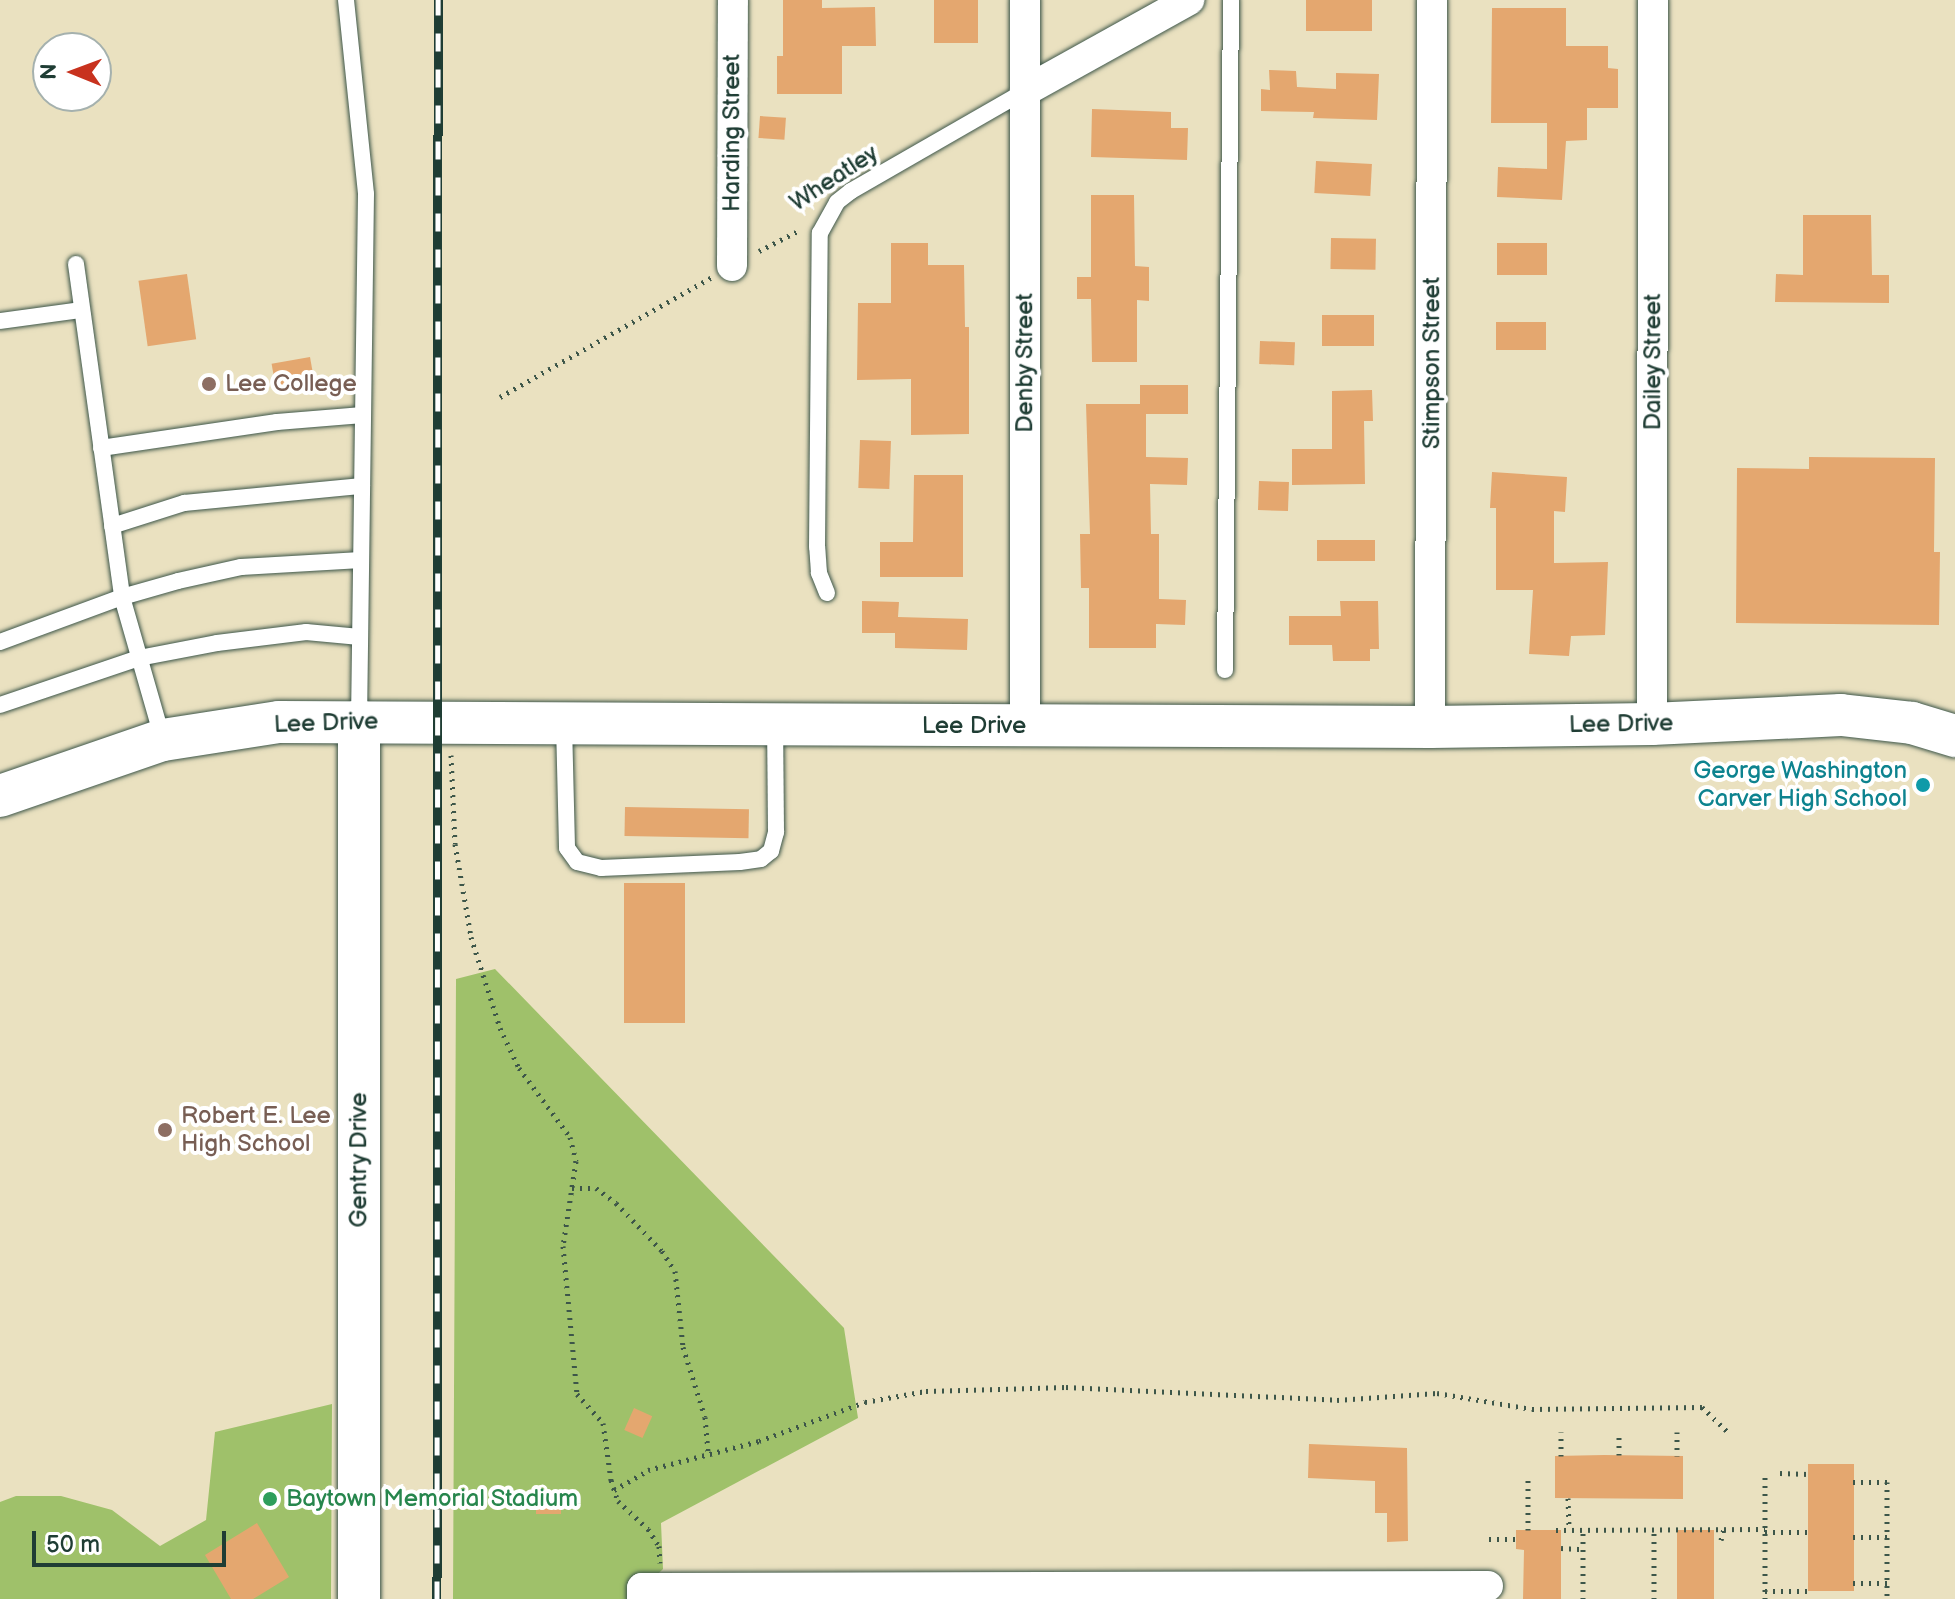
<!DOCTYPE html>
<style>
body{margin:0}
#map{position:relative;width:1955px;height:1599px;overflow:hidden;background:#eae1c0;font-family:"Balsamiq Sans",sans-serif}
div>[style]{position:absolute}
.green>*{inset:0;background:#9fc16a}
.building>*{inset:0;background:#e4a76f;transform-origin:0 0}
.path>*{height:5px;margin-top:-2.5px;transform-origin:0;background:repeating-linear-gradient(90deg,#3d5649 0 2px,transparent 0 8px)}
.roads{filter:drop-shadow(0 0 2px #3d5649) drop-shadow(0 0 2px #3d5649)}
.lane>*{height:16px;margin:-8px;padding:0 8px;transform-origin:8px;border-radius:8px;background:#fff}
.street>*{height:30px;margin:-15px;padding:0 15px;transform-origin:15px;border-radius:15px;background:#fff}
.secondary>*{height:42px;margin:-21px;padding:0 21px;transform-origin:21px;border-radius:21px;background:#fff}
.rail>*{height:9px;margin-top:-4.5px;transform-origin:0;background:repeating-linear-gradient(90deg,#fff 0 18px,#1f3d34 0 36px);box-sizing:border-box;border-block:2px solid #1f3d34}
.dots>*{width:22px;height:22px;translate:-50% -50%;box-sizing:border-box;border:4px solid #fff;border-radius:50%}
span{translate:-50% -50%;white-space:nowrap;text-align:center;line-height:1.15;-webkit-text-stroke:8px #fff;paint-order:stroke}
.street-label{font-size:24px;color:#1f3d34}
.education-label{font-size:24px;color:#785e54}
.left{translate:0 -50%;text-align:left}
.culture-label{font-size:24px;color:#0d838f}
.right{translate:-100% -50%;text-align:right}
.leisure-label{font-size:24px;color:#27864d}
.north{position:absolute;left:32px;top:32px;width:80px;height:80px;box-sizing:border-box;background:#fff;border:2px solid #a5b1ae;border-radius:50%;rotate:271deg;font-size:22px;font-weight:700;line-height:32px;text-align:center;color:#1f3d34}
.north::after{content:'';display:block;margin:auto;width:28px;height:36px;background:#c8321e;clip-path:polygon(50% 0,100% 100%,50% 72%,0 100%)}
.scale{position:absolute;left:32px;top:1531px;width:194px;height:36px;box-sizing:border-box;border:4px solid #1f3d34;border-top:0;padding-left:10px;font-size:24px;line-height:28px;white-space:nowrap;color:#1f3d34;-webkit-text-stroke:6px #fff;paint-order:stroke}
</style>
<div id="map">
<div class="green">
<i style="clip-path:polygon(495px 969px,844px 1328px,858px 1418px,661px 1523px,663px 1569px,632px 1599px,453px 1599px,456px 979px)"></i>
<i style="clip-path:polygon(332px 1404px,331px 1599px,0 1599px,0 1502px,16px 1496px,61px 1496px,112px 1510px,160px 1546px,206px 1520px,215px 1432px)"></i>
</div>
<div class="building">
<i style="clip-path:polygon(783px 0,822px 0,822px 8px,875px 7px,876px 46px,842px 46px,842px 94px,777px 94px,777px 56px,783px 56px)"></i>
<i style="left:934px;top:0;width:44px;height:43px"></i>
<i style="left:1306px;top:0;width:66px;height:31px"></i>
<i style="clip-path:polygon(1492px 8px,1566px 8px,1566px 46px,1608px 46px,1608px 68px,1618px 69px,1618px 108px,1587px 108px,1587px 140px,1566px 141px,1562px 200px,1497px 197px,1498px 167px,1547px 169px,1547px 123px,1491px 123px)"></i>
<i style="clip-path:polygon(1269px 70px,1296px 71px,1297px 87px,1336px 89px,1336px 73px,1379px 74px,1377px 120px,1313px 118px,1314px 112px,1261px 111px,1261px 89px,1270px 90px)"></i>
<i style="clip-path:polygon(1092px 109px,1171px 112px,1171px 128px,1188px 128px,1187px 160px,1091px 157px)"></i>
<i style="left:760px;top:116px;width:26px;height:22px;rotate:4deg"></i>
<i style="left:1316px;top:161px;width:56px;height:32px;rotate:3deg"></i>
<i style="clip-path:polygon(1091px 195px,1134px 195px,1135px 266px,1149px 267px,1149px 301px,1137px 300px,1137px 362px,1092px 362px,1091px 299px,1077px 299px,1077px 277px,1091px 277px)"></i>
<i style="clip-path:polygon(1803px 215px,1871px 215px,1872px 275px,1889px 275px,1889px 303px,1775px 302px,1776px 274px,1803px 275px)"></i>
<i style="left:1331px;top:238px;width:45px;height:31px;rotate:1deg"></i>
<i style="clip-path:polygon(891px 243px,928px 243px,928px 265px,964px 265px,965px 327px,969px 327px,969px 434px,911px 435px,911px 379px,857px 380px,858px 303px,891px 303px)"></i>
<i style="left:1497px;top:243px;width:50px;height:32px"></i>
<i style="left:187px;top:274px;width:66px;height:49px;rotate:82deg"></i>
<i style="left:1322px;top:315px;width:52px;height:31px"></i>
<i style="left:1496px;top:322px;width:50px;height:28px"></i>
<i style="left:1260px;top:341px;width:35px;height:23px;rotate:2deg"></i>
<i style="left:310px;top:357px;width:28px;height:39px;rotate:80deg"></i>
<i style="clip-path:polygon(1140px 385px,1188px 385px,1188px 414px,1146px 414px,1146px 457px,1188px 458px,1187px 485px,1150px 484px,1151px 534px,1159px 534px,1159px 599px,1186px 600px,1185px 625px,1156px 624px,1156px 648px,1089px 648px,1089px 588px,1081px 588px,1080px 534px,1090px 534px,1086px 404px,1140px 404px)"></i>
<i style="clip-path:polygon(1372px 390px,1373px 421px,1364px 421px,1365px 484px,1292px 485px,1292px 449px,1332px 449px,1332px 391px)"></i>
<i style="left:860px;top:440px;width:31px;height:48px;rotate:2deg"></i>
<i style="clip-path:polygon(1809px 457px,1935px 458px,1934px 552px,1940px 552px,1939px 625px,1736px 623px,1737px 468px,1809px 469px)"></i>
<i style="clip-path:polygon(1492px 472px,1567px 477px,1565px 512px,1554px 511px,1554px 563px,1608px 562px,1605px 635px,1571px 636px,1569px 656px,1529px 654px,1533px 590px,1496px 590px,1496px 508px,1490px 508px)"></i>
<i style="clip-path:polygon(914px 475px,963px 475px,963px 577px,880px 577px,880px 542px,913px 542px)"></i>
<i style="left:1259px;top:481px;width:30px;height:29px;rotate:2deg"></i>
<i style="left:1375px;top:540px;width:21px;height:58px;rotate:90deg"></i>
<i style="clip-path:polygon(862px 601px,899px 602px,898px 617px,968px 619px,967px 650px,895px 648px,895px 633px,862px 633px)"></i>
<i style="clip-path:polygon(1340px 601px,1378px 601px,1379px 649px,1370px 649px,1370px 661px,1333px 661px,1332px 645px,1289px 645px,1289px 616px,1341px 616px)"></i>
<i style="left:625px;top:807px;width:124px;height:29px;rotate:1deg"></i>
<i style="left:624px;top:883px;width:61px;height:140px"></i>
<i style="left:634px;top:1408px;width:20px;height:24px;rotate:24deg"></i>
<i style="clip-path:polygon(1309px 1444px,1407px 1448px,1408px 1541px,1387px 1542px,1387px 1513px,1375px 1513px,1375px 1481px,1308px 1478px)"></i>
<i style="clip-path:polygon(1604px 1455px,1683px 1456px,1683px 1499px,1555px 1498px,1555px 1456px)"></i>
<i style="left:1808px;top:1464px;width:46px;height:127px"></i>
<i style="left:536px;top:1494px;width:25px;height:20px"></i>
<i style="clip-path:polygon(257px 1523px,289px 1577px,253px 1599px,231px 1599px,205px 1555px)"></i>
<i style="clip-path:polygon(1516px 1530px,1561px 1530px,1561px 1599px,1523px 1599px,1524px 1550px,1516px 1549px)"></i>
<i style="left:1677px;top:1530px;width:37px;height:69px"></i>
</div>
<div class="path">
<i style="left:759px;top:251px;width:46px;rotate:-27.1deg"></i>
<i style="left:500px;top:397px;width:244px;rotate:-29.5deg"></i>
<i style="left:451px;top:755px;width:89px;rotate:87.4deg"></i>
<i style="left:455px;top:844px;width:94px;rotate:80.2deg"></i>
<i style="left:471px;top:937px;width:96px;rotate:72.3deg"></i>
<i style="left:500px;top:1028px;width:44px;rotate:64.6deg"></i>
<i style="left:519px;top:1068px;width:86px;rotate:53.5deg"></i>
<i style="left:570px;top:1137px;width:25px;rotate:76deg"></i>
<i style="left:576px;top:1161px;width:86px;rotate:98.7deg"></i>
<i style="left:563px;top:1246px;width:149px;rotate:84.6deg"></i>
<i style="left:577px;top:1394px;width:39px;rotate:48deg"></i>
<i style="left:603px;top:1423px;width:58px;rotate:82deg"></i>
<i style="left:611px;top:1480px;width:22px;rotate:72deg"></i>
<i style="left:618px;top:1501px;width:41px;rotate:43deg"></i>
<i style="left:648px;top:1529px;width:20px;rotate:57deg"></i>
<i style="left:659px;top:1546px;width:17px;rotate:87deg"></i>
<i style="left:572px;top:1188px;width:24px"></i>
<i style="left:596px;top:1188px;width:25px;rotate:37deg"></i>
<i style="left:616px;top:1203px;width:66px;rotate:46.2deg"></i>
<i style="left:662px;top:1251px;width:24px;rotate:57deg"></i>
<i style="left:675px;top:1271px;width:76px;rotate:84deg"></i>
<i style="left:683px;top:1347px;width:73px;rotate:72.6deg"></i>
<i style="left:705px;top:1417px;width:38px;rotate:85deg"></i>
<i style="left:1677px;top:1432px;width:24px;rotate:90deg"></i>
<i style="left:1619px;top:1455px;width:23px;rotate:-90deg"></i>
<i style="left:1561px;top:1456px;width:24px;rotate:-90deg"></i>
<i style="left:1780px;top:1473px;width:28px;rotate:2deg"></i>
<i style="left:1853px;top:1482px;width:34px"></i>
<i style="left:1887px;top:1482px;width:117px;rotate:90deg"></i>
<i style="left:614px;top:1490px;width:39px;rotate:-30deg"></i>
<i style="left:648px;top:1470px;width:115px;rotate:-14.6deg"></i>
<i style="left:759px;top:1441px;width:113px;rotate:-20.2deg"></i>
<i style="left:865px;top:1402px;width:62px;rotate:-10.2deg"></i>
<i style="left:926px;top:1391px;width:140px;rotate:-1.6deg"></i>
<i style="left:1066px;top:1387px;width:271px;rotate:2.7deg"></i>
<i style="left:1337px;top:1400px;width:100px;rotate:-4deg"></i>
<i style="left:1437px;top:1393px;width:96px;rotate:9.6deg"></i>
<i style="left:1532px;top:1409px;width:170px;rotate:-0.7deg"></i>
<i style="left:1702px;top:1407px;width:36px;rotate:44deg"></i>
<i style="left:1568px;top:1498px;width:31px;rotate:88deg"></i>
<i style="left:1528px;top:1530px;width:51px;rotate:-90deg"></i>
<i style="left:1556px;top:1530px;width:209px;rotate:-0.3deg"></i>
<i style="left:1765px;top:1532px;width:44px"></i>
<i style="left:1853px;top:1537px;width:34px"></i>
<i style="left:1489px;top:1539px;width:27px"></i>
<i style="left:1721px;top:1540px;width:11px;rotate:-75deg"></i>
<i style="left:1561px;top:1548px;width:22px;rotate:3deg"></i>
<i style="left:1853px;top:1583px;width:34px"></i>
<i style="left:1765px;top:1591px;width:44px"></i>
<i style="left:1583px;top:1599px;width:70px;rotate:-90deg"></i>
<i style="left:1654px;top:1599px;width:70px;rotate:-90deg"></i>
<i style="left:1765px;top:1599px;width:126px;rotate:-90deg"></i>
</div>
<div class="roads">
<div class="lane">
<i style="left:346px;top:0;width:195px;rotate:84.1deg"></i>
<i style="left:366px;top:194px;width:527px;rotate:90.76deg"></i>
<i style="left:76px;top:264px;width:336px;rotate:82.1deg"></i>
<i style="left:122px;top:597px;width:149px;rotate:74deg"></i>
<i style="left:0;top:321px;width:82px;rotate:-7.7deg"></i>
<i style="left:101px;top:448px;width:178px;rotate:-8.4deg"></i>
<i style="left:277px;top:422px;width:86px;rotate:-4.7deg"></i>
<i style="left:112px;top:526px;width:76px;rotate:-17.7deg"></i>
<i style="left:184px;top:503px;width:179px;rotate:-5.5deg"></i>
<i style="left:827px;top:593px;width:22px;rotate:-112deg"></i>
<i style="left:819px;top:573px;width:26px;rotate:-94deg"></i>
<i style="left:817px;top:547px;width:314px;rotate:-89.5deg"></i>
<i style="left:820px;top:233px;width:35px;rotate:-61deg"></i>
<i style="left:837px;top:202px;width:18px;rotate:-38deg"></i>
<i style="left:851px;top:191px;width:201px;rotate:-29.9deg"></i>
<i style="left:0;top:642px;width:130px;rotate:-20.2deg"></i>
<i style="left:122px;top:597px;width:58px;rotate:-15.9deg"></i>
<i style="left:178px;top:581px;width:65px;rotate:-12.5deg"></i>
<i style="left:241px;top:567px;width:120px;rotate:-3.3deg"></i>
<i style="left:1225px;top:670px;width:670px;rotate:-89.49deg"></i>
<i style="left:0;top:705px;width:147px;rotate:-18.7deg"></i>
<i style="left:139px;top:658px;width:79px;rotate:-10.9deg"></i>
<i style="left:217px;top:643px;width:90px;rotate:-7deg"></i>
<i style="left:306px;top:632px;width:54px;rotate:5.3deg"></i>
<i style="left:564px;top:724px;width:124px;rotate:88.6deg"></i>
<i style="left:567px;top:848px;width:17px;rotate:54deg"></i>
<i style="left:577px;top:862px;width:25px;rotate:14deg"></i>
<i style="left:601px;top:868px;width:139px;rotate:-2.5deg"></i>
<i style="left:740px;top:862px;width:21px;rotate:-8deg"></i>
<i style="left:761px;top:859px;width:13px;rotate:-39deg"></i>
<i style="left:771px;top:851px;width:20px;rotate:-75deg"></i>
<i style="left:776px;top:832px;width:106px;rotate:-90.5deg"></i>
</div>
<div class="street">
<i style="left:1025px;top:0;width:726px;rotate:90deg"></i>
<i style="left:1025px;top:91px;width:188px;rotate:-29deg"></i>
<i style="left:732px;top:266px;width:266px;rotate:-89.8deg"></i>
<i style="left:1652px;top:724px;width:724px;rotate:-89.92deg"></i>
<i style="left:1430px;top:727px;width:727px;rotate:-89.84deg"></i>
<i style="left:642px;top:1599px;width:11px;rotate:-90deg"></i>
<i style="left:642px;top:1588px;width:19px"></i>
<i style="left:661px;top:1588px;width:827px;rotate:-0.14deg"></i>
</div>
<div class="secondary">
<i style="left:359px;top:721px;width:878px;rotate:90deg"></i>
<i style="left:0;top:796px;width:172px;rotate:-19deg"></i>
<i style="left:163px;top:740px;width:117px;rotate:-8.8deg"></i>
<i style="left:279px;top:722px;width:1151px;rotate:0.25deg"></i>
<i style="left:1430px;top:727px;width:222px;rotate:-0.8deg"></i>
<i style="left:1652px;top:724px;width:189px;rotate:-2.7deg"></i>
<i style="left:1841px;top:715px;width:71px;rotate:6.4deg"></i>
<i style="left:1912px;top:723px;width:45px;rotate:16.8deg"></i>
</div>
</div>
<div class="rail">
<i style="left:437px;top:1599px;width:1599px;rotate:-89.96deg"></i>
</div>
<div class="dots">
<i style="left:209px;top:384px;background:#8d6e63"></i>
<i style="left:1923px;top:785px;background:#0f9aa8"></i>
<i style="left:165px;top:1130px;background:#8d6e63"></i>
<i style="left:270px;top:1499px;background:#2e9e5b"></i>
</div>
<div class="street-label">
<span style="left:732px;top:133px;rotate:-90deg">Harding Street</span>
<span style="left:834px;top:178px;rotate:-33deg">Wheatley</span>
<span style="left:1653px;top:362px;rotate:-90deg">Dailey Street</span>
<span style="left:1025px;top:363px;rotate:-90deg">Denby Street</span>
<span style="left:1432px;top:363px;rotate:-90deg">Stimpson Street</span>
<span style="left:326px;top:723px;rotate:-2deg">Lee Drive</span>
<span style="left:1621px;top:724px;rotate:-1deg">Lee Drive</span>
<span style="left:974px;top:726px">Lee Drive</span>
<span style="left:359px;top:1160px;rotate:-90deg">Gentry Drive</span>
</div>
<div class="education-label">
<span class="left" style="left:225px;top:384px">Lee College</span>
<span class="left" style="left:181px;top:1130px">Robert E. Lee<br>High School</span>
</div>
<div class="culture-label">
<span class="right" style="left:1907px;top:785px">George Washington<br>Carver High School</span>
</div>
<div class="leisure-label">
<span class="left" style="left:286px;top:1499px">Baytown Memorial Stadium</span>
</div>
<div class="north">N</div>
<div class="scale">50 m</div>
</div>
